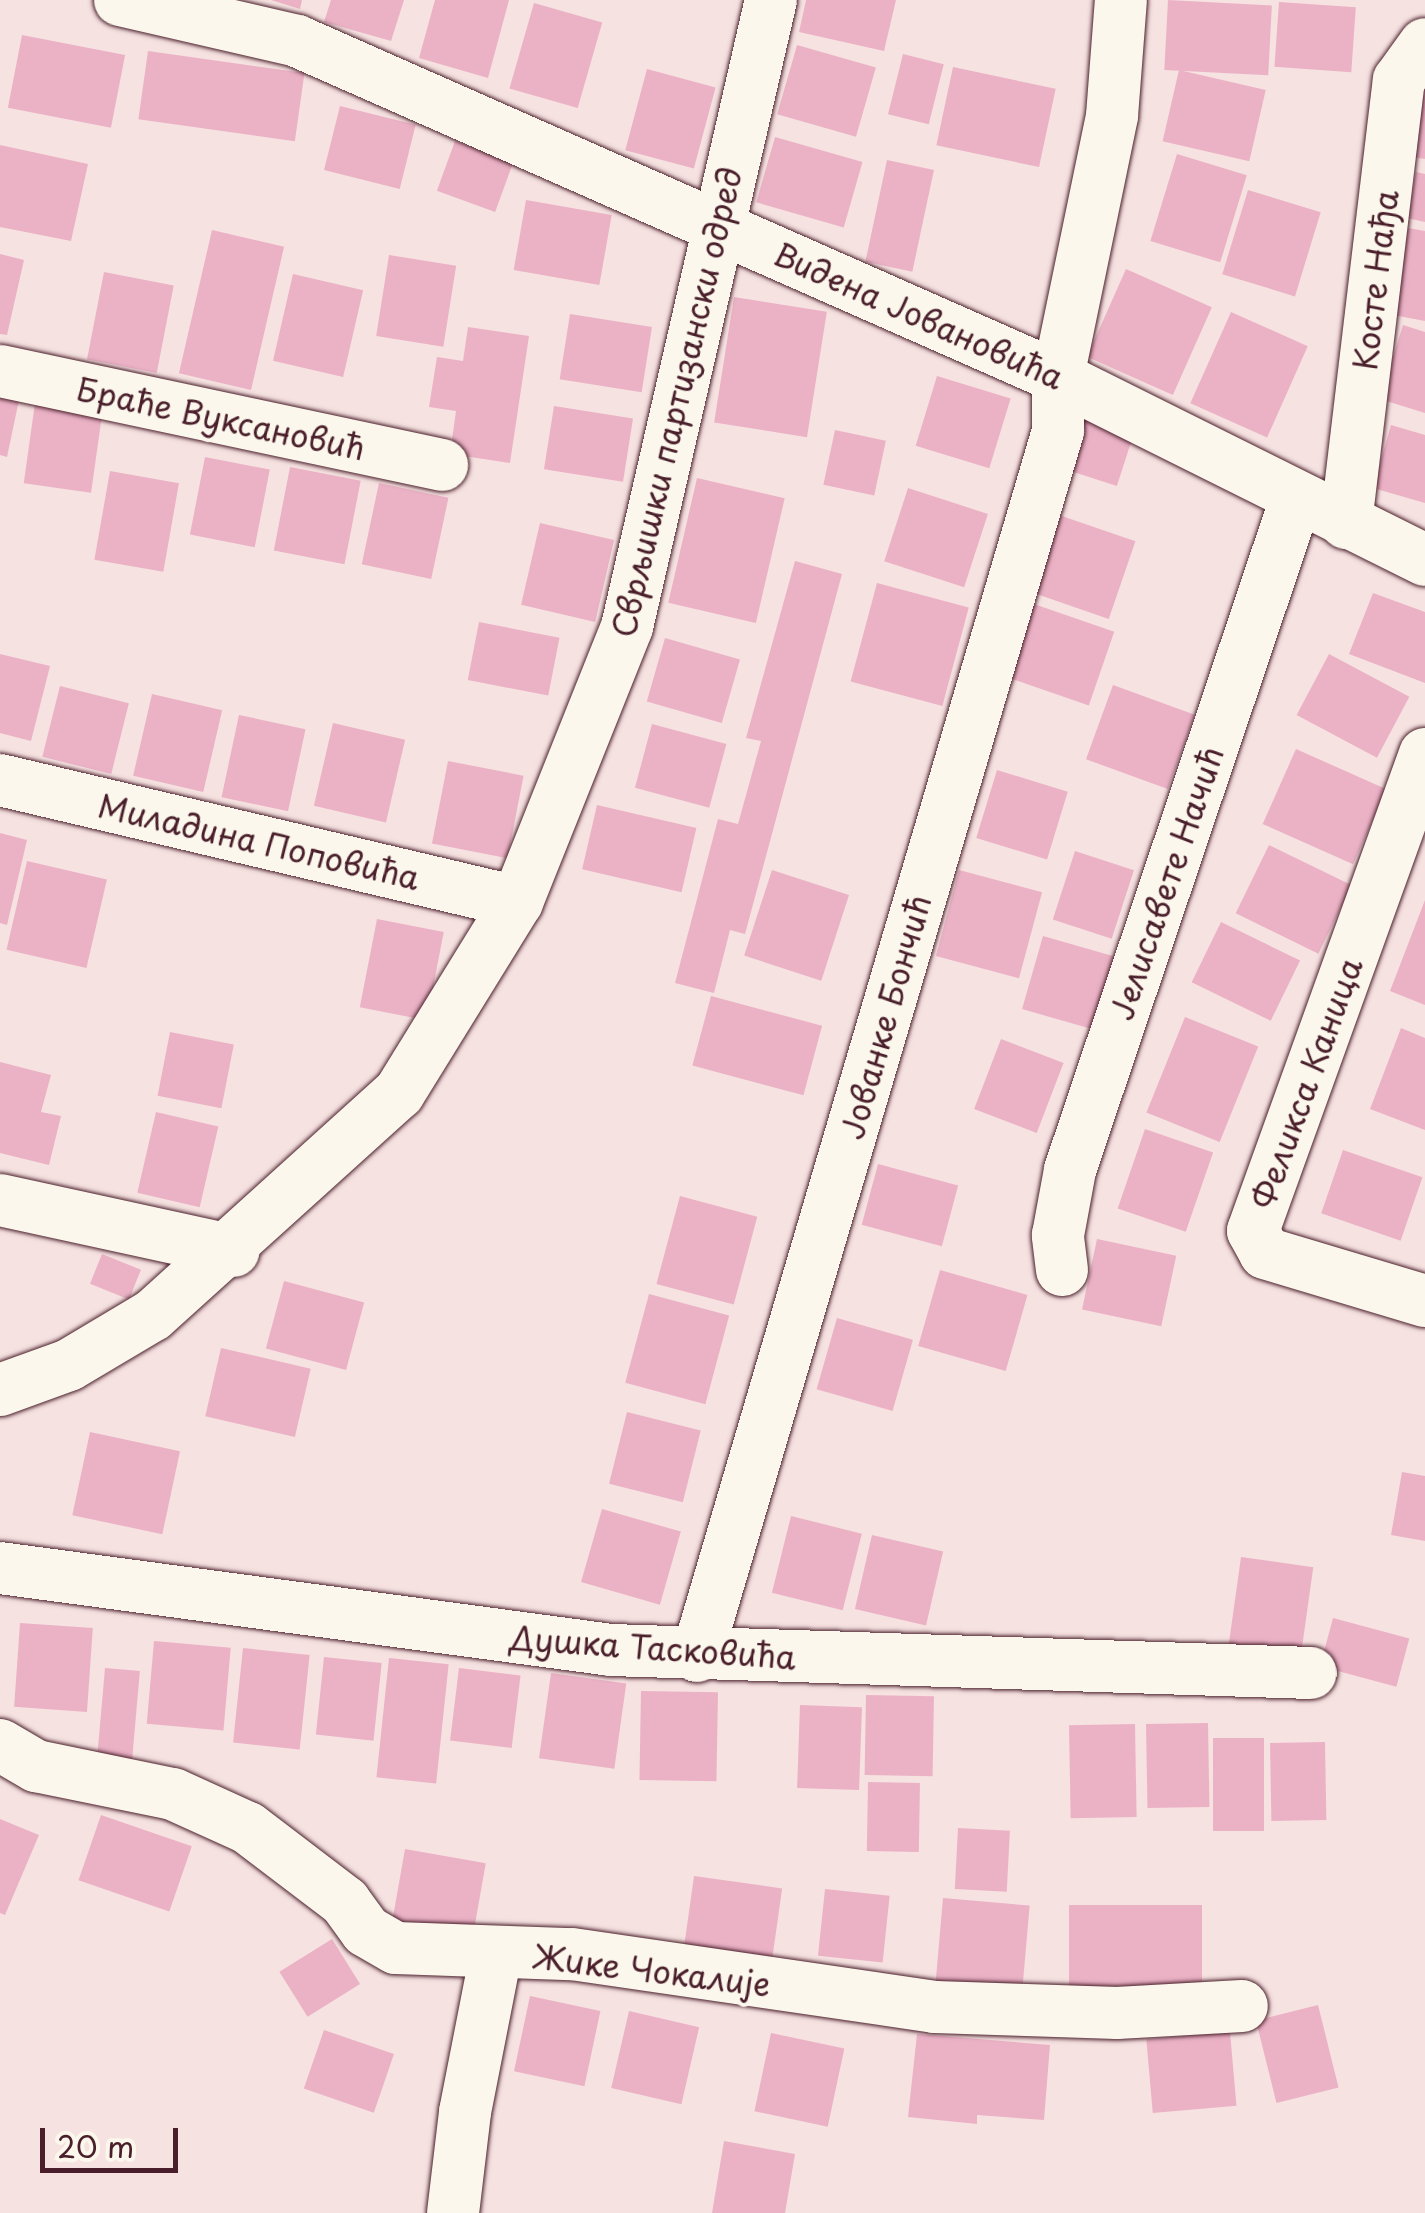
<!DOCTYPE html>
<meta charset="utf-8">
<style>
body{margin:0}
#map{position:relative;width:1425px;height:2213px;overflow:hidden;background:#f6e2e1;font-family:"Playpen Sans",sans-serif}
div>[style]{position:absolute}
.building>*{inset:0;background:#ebb2c6;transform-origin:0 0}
.roads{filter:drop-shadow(0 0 2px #4a1f2b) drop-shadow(0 0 2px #4a1f2b)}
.minor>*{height:52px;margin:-26px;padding:0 26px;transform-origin:26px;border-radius:26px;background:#fbf7ec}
span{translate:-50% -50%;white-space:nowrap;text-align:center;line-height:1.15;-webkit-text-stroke:8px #fbf7ec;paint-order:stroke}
.street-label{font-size:32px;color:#4a1f2b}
.scale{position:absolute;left:40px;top:2128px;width:138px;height:45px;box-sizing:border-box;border:5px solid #4a1f2b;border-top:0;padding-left:12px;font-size:30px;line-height:35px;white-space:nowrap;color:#4a1f2b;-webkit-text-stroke:8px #fbf7ec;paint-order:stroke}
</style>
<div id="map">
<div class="building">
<i style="clip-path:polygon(271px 0,302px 0,300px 9px)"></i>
<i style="clip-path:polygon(331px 0,404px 0,391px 41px,324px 22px)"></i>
<i style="clip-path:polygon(435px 0,509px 0,488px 78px,419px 58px)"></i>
<i style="clip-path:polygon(806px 0,896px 0,884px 51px,799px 32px)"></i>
<i style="left:1168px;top:0;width:104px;height:70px;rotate:3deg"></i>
<i style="left:1279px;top:2px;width:77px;height:65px;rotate:4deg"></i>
<i style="left:534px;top:3px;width:71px;height:89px;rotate:16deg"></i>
<i style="left:22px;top:35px;width:105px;height:74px;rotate:11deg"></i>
<i style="left:797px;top:45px;width:82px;height:72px;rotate:16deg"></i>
<i style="left:148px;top:51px;width:158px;height:69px;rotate:8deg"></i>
<i style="left:903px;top:54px;width:42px;height:62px;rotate:14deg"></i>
<i style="left:953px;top:67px;width:105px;height:80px;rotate:12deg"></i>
<i style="left:647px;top:69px;width:71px;height:84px;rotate:15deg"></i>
<i style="left:1179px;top:70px;width:89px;height:73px;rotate:13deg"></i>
<i style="clip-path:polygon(1425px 83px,1425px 159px,1412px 157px)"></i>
<i style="left:340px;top:106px;width:78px;height:66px;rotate:14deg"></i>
<i style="left:775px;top:137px;width:91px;height:68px;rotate:16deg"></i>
<i style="left:455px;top:141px;width:62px;height:53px;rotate:20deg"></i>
<i style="clip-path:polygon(0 145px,88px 164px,71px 241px,0 227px)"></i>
<i style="left:1177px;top:154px;width:73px;height:91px;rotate:17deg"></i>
<i style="left:887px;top:160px;width:48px;height:104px;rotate:12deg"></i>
<i style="clip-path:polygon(1416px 172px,1425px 174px,1425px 222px,1407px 218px)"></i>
<i style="left:1248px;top:190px;width:76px;height:88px;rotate:17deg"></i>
<i style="left:526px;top:200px;width:87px;height:71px;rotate:10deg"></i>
<i style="clip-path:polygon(1408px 228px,1425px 231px,1425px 321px,1393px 315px)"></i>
<i style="left:212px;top:230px;width:74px;height:147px;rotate:13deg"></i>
<i style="clip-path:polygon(0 254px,24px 260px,7px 335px,0 334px)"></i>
<i style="left:389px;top:255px;width:68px;height:82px;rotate:9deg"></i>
<i style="left:1126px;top:269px;width:94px;height:96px;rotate:24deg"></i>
<i style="left:104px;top:272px;width:71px;height:89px;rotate:11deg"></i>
<i style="left:293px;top:274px;width:72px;height:89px;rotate:13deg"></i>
<i style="left:734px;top:297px;width:94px;height:127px;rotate:9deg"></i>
<i style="left:1231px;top:312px;width:84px;height:100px;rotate:24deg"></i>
<i style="left:570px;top:314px;width:83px;height:66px;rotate:9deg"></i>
<i style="clip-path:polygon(1403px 325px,1425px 332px,1425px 413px,1380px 399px)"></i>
<i style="clip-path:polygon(468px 327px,529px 336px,510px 463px,450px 454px,456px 411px,429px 407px,437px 357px,463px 361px)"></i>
<i style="left:937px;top:376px;width:77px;height:73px;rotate:17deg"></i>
<i style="clip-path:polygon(0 396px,19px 400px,7px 457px,0 455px)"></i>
<i style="left:35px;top:403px;width:68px;height:81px;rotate:8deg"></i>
<i style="left:554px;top:406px;width:80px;height:64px;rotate:9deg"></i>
<i style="left:1079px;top:418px;width:57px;height:53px;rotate:18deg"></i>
<i style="clip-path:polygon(1391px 425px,1425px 435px,1425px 503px,1373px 488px)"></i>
<i style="left:835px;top:430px;width:52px;height:56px;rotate:12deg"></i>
<i style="left:205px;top:457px;width:66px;height:79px;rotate:11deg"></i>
<i style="left:290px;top:467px;width:72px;height:85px;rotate:11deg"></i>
<i style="left:110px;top:471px;width:70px;height:90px;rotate:10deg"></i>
<i style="left:697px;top:478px;width:90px;height:128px;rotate:13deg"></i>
<i style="left:379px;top:483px;width:71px;height:83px;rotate:12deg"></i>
<i style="left:908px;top:488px;width:84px;height:77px;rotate:18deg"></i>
<i style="left:1056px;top:514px;width:84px;height:82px;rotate:19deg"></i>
<i style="left:540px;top:523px;width:76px;height:84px;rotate:13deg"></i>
<i style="clip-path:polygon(795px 561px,842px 574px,745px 934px,730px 930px,714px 993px,675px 983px,718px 819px,738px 824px,761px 741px,746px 738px)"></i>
<i style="left:877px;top:583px;width:95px;height:102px;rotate:15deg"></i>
<i style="clip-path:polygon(1373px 593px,1425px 612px,1425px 683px,1349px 654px)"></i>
<i style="left:1031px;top:603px;width:88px;height:78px;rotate:19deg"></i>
<i style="left:479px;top:622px;width:82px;height:59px;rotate:11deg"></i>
<i style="left:665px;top:638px;width:78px;height:66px;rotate:16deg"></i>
<i style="clip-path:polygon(0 654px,50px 666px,31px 741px,0 733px)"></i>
<i style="left:1329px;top:654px;width:91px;height:69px;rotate:28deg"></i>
<i style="left:1113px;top:685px;width:87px;height:79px;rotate:20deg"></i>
<i style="left:60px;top:686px;width:71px;height:73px;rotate:14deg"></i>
<i style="left:152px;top:694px;width:72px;height:84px;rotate:13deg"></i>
<i style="left:239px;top:715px;width:68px;height:84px;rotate:12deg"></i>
<i style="left:333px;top:723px;width:74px;height:85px;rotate:13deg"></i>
<i style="left:652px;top:724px;width:77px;height:66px;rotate:15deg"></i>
<i style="left:1296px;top:749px;width:99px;height:82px;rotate:24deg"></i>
<i style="left:448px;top:761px;width:77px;height:84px;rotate:11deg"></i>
<i style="left:997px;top:770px;width:74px;height:71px;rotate:17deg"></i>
<i style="left:597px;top:805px;width:102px;height:66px;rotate:13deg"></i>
<i style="clip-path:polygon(0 833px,27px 840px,7px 925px,0 923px)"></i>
<i style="left:1269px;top:845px;width:92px;height:76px;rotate:26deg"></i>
<i style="left:1075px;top:851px;width:62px;height:72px;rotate:18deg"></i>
<i style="left:27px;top:861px;width:82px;height:91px;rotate:13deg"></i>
<i style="left:772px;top:870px;width:81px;height:90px;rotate:18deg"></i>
<i style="left:959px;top:870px;width:86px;height:89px;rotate:15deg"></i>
<i style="clip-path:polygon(1425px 900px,1425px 1005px,1390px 991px)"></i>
<i style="left:377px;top:919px;width:68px;height:90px;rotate:11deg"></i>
<i style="left:1221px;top:922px;width:88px;height:67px;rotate:26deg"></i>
<i style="left:1043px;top:936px;width:78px;height:76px;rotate:16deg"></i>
<i style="left:711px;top:996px;width:115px;height:72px;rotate:15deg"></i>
<i style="left:1185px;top:1017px;width:79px;height:103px;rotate:22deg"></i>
<i style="clip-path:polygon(1401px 1028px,1425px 1038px,1425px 1130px,1370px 1109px)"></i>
<i style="left:170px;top:1032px;width:65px;height:65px;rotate:11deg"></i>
<i style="left:1001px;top:1039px;width:67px;height:75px;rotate:21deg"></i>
<i style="clip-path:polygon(0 1062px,51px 1075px,41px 1112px,61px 1116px,49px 1165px,0 1153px)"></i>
<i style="left:156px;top:1112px;width:64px;height:83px;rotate:13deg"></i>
<i style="left:1145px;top:1129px;width:72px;height:84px;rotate:19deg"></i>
<i style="left:1343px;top:1150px;width:84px;height:67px;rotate:19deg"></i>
<i style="left:878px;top:1164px;width:83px;height:63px;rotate:15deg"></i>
<i style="left:680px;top:1196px;width:80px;height:91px;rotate:15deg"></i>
<i style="left:1097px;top:1239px;width:81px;height:72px;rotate:12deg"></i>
<i style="left:102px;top:1254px;width:42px;height:32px;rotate:22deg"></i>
<i style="left:940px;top:1270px;width:91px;height:79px;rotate:16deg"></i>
<i style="left:284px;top:1281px;width:83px;height:70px;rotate:15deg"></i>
<i style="left:649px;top:1294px;width:83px;height:92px;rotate:15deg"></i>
<i style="left:837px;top:1318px;width:79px;height:74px;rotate:16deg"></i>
<i style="left:221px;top:1348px;width:92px;height:70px;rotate:13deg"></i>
<i style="left:627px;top:1412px;width:76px;height:74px;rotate:14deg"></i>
<i style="left:90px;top:1432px;width:92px;height:85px;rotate:12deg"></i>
<i style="clip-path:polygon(1402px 1472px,1425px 1476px,1425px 1541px,1391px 1535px)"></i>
<i style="left:602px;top:1509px;width:82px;height:76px;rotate:16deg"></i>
<i style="left:791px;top:1516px;width:73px;height:79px;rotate:14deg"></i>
<i style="left:872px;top:1535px;width:73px;height:76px;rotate:13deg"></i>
<i style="left:1241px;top:1557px;width:73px;height:88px;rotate:8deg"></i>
<i style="left:1333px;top:1618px;width:79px;height:50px;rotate:15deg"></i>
<i style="left:20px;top:1623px;width:73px;height:84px;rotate:4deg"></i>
<i style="left:154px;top:1641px;width:77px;height:83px;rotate:5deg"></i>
<i style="left:243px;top:1648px;width:67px;height:95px;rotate:6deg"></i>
<i style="left:324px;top:1657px;width:58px;height:78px;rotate:6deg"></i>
<i style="left:389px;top:1658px;width:60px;height:120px;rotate:6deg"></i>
<i style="left:105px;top:1668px;width:35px;height:94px;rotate:5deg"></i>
<i style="left:459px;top:1668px;width:62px;height:73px;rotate:7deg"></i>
<i style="left:551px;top:1673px;width:76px;height:86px;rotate:8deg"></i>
<i style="left:641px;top:1691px;width:77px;height:89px;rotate:1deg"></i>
<i style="left:866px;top:1695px;width:68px;height:80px;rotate:1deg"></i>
<i style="left:800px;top:1705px;width:62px;height:83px;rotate:2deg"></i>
<i style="left:1208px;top:1723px;width:84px;height:62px;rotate:89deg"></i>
<i style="left:1135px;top:1724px;width:93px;height:66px;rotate:89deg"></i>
<i style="left:1213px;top:1738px;width:51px;height:93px"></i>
<i style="left:1325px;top:1742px;width:78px;height:55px;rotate:89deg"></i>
<i style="left:868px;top:1782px;width:52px;height:69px;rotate:1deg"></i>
<i style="left:101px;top:1815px;width:96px;height:69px;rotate:19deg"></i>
<i style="clip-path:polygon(0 1819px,39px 1835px,5px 1915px,0 1913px)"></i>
<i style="left:958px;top:1828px;width:52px;height:61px;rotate:3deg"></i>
<i style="left:405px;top:1849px;width:82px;height:81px;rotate:10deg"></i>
<i style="left:694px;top:1876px;width:89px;height:82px;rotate:8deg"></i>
<i style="left:825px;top:1889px;width:65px;height:67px;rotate:6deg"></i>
<i style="left:943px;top:1898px;width:87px;height:85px;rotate:5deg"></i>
<i style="left:1069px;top:1905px;width:133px;height:81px"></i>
<i style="left:332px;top:1939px;width:53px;height:62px;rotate:58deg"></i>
<i style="left:530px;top:1996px;width:72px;height:77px;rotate:12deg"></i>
<i style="left:1318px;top:2005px;width:85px;height:64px;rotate:76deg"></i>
<i style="left:629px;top:2011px;width:72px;height:79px;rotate:13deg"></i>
<i style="left:324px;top:2030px;width:74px;height:62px;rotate:19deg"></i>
<i style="left:1230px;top:2032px;width:74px;height:84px;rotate:85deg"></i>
<i style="left:771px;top:2033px;width:75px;height:80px;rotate:12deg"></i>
<i style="clip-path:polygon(917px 2034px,1050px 2045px,1044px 2120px,977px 2115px,977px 2124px,908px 2117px)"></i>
<i style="clip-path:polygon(724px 2141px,795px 2154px,785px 2213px,712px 2213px)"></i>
</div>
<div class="roads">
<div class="minor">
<i style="left:120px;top:0;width:182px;rotate:13deg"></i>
<i style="left:297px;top:41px;width:832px;rotate:23.82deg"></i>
<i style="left:1058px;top:377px;width:410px;rotate:26.5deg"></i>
<i style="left:0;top:371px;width:452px;rotate:12deg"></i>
<i style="left:1346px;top:523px;width:446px;rotate:-83.2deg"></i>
<i style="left:1399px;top:80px;width:44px;rotate:-54.2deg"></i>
<i style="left:1425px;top:754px;width:507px;rotate:109.83deg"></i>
<i style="left:1253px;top:1231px;width:25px;rotate:61deg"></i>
<i style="left:1265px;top:1253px;width:167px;rotate:16.7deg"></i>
<i style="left:0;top:780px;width:531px;rotate:13.28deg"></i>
<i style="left:0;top:1200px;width:239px;rotate:12.3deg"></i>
<i style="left:1062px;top:1270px;width:35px;rotate:-97deg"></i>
<i style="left:1058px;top:1235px;width:66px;rotate:-79.5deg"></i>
<i style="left:1070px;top:1170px;width:708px;rotate:-71.39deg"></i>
<i style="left:0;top:1390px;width:73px;rotate:-19.9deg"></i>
<i style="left:69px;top:1365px;width:98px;rotate:-30.8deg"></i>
<i style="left:153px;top:1315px;width:331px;rotate:-42.1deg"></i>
<i style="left:399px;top:1093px;width:225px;rotate:-58.3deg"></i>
<i style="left:517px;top:902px;width:296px;rotate:-68.2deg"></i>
<i style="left:627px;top:627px;width:643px;rotate:-77.07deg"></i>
<i style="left:0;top:1568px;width:616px;rotate:7.64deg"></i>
<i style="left:611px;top:1650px;width:700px;rotate:1.88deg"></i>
<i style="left:697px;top:1656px;width:1277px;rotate:-73.58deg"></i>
<i style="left:1058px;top:431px;width:54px;rotate:-90deg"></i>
<i style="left:1058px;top:377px;width:267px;rotate:-78.3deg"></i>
<i style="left:1112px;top:116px;width:116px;rotate:-85.6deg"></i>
<i style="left:0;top:1745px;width:42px;rotate:30.3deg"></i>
<i style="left:36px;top:1766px;width:140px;rotate:11.6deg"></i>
<i style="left:173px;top:1794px;width:82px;rotate:24.4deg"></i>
<i style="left:248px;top:1828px;width:122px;rotate:37.3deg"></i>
<i style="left:345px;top:1902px;width:36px;rotate:54deg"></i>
<i style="left:366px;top:1931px;width:34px;rotate:30deg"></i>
<i style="left:396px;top:1948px;width:176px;rotate:2deg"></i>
<i style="left:572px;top:1954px;width:367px;rotate:8.3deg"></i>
<i style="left:935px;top:2007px;width:182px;rotate:1.9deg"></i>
<i style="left:1117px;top:2013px;width:125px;rotate:-3.2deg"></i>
<i style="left:453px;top:2213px;width:102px;rotate:-83.2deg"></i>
<i style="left:465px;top:2112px;width:161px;rotate:-78.9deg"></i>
</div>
</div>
<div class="street-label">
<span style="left:1375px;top:280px;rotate:-83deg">Косте Нађа</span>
<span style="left:919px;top:315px;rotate:24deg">Видена Јовановића</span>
<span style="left:676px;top:402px;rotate:-77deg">Сврљишки партизански одред</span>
<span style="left:221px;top:418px;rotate:12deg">Браће Вуксановић</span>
<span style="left:259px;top:841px;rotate:13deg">Миладина Поповића</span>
<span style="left:1166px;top:883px;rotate:-71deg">Јелисавете Начић</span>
<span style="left:885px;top:1017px;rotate:-74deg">Јованке Бончић</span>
<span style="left:1306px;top:1083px;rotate:-70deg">Феликса Каница</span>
<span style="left:653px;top:1647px;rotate:4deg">Душка Тасковића</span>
<span style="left:652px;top:1970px;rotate:7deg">Жике Чокалије</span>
</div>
<div class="scale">20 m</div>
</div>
